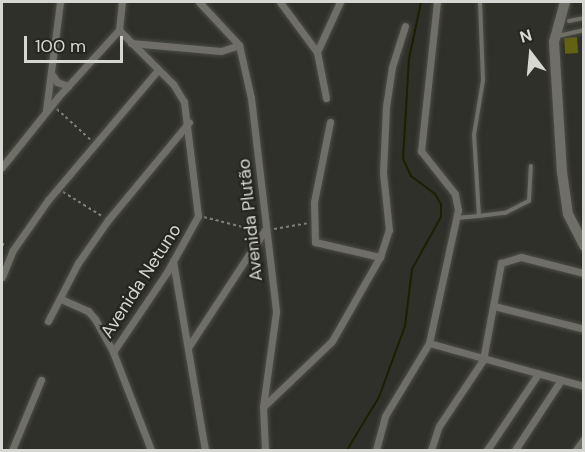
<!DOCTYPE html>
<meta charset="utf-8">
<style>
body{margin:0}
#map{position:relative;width:585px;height:452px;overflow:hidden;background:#2f3029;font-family:"DM Sans",sans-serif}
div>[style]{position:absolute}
.stream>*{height:2px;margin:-1px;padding:0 1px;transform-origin:1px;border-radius:1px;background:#1e1e01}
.building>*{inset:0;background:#626312;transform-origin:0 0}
.path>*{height:1.5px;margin-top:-0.75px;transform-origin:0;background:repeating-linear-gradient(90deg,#80807a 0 3px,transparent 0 6px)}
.roads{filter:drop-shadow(0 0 2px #4c4d48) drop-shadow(0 0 2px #4c4d48)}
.lane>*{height:4px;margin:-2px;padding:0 2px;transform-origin:2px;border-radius:2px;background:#6f6f68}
.street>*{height:7px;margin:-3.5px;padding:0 3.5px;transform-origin:3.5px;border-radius:3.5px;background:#6f6f68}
.secondary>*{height:10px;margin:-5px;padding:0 5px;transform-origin:5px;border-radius:5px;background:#6f6f68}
span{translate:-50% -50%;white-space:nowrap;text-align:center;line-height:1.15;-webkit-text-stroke:4.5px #262620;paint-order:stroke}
.street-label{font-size:18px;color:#d6d6d2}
.frame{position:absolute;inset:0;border:3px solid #d6d6d2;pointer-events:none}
.north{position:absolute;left:501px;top:24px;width:60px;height:60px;-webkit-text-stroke:4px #262620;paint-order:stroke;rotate:344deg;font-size:16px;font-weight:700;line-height:24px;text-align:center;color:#d6d6d2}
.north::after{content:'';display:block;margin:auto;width:21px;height:27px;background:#d6d6d2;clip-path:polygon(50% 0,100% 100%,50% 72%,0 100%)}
.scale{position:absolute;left:24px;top:36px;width:99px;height:27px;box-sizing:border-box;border:3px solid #d6d6d2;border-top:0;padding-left:8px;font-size:18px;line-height:21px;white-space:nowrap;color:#d6d6d2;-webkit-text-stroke:4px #262620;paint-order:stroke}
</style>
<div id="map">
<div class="stream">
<i style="left:347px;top:450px;width:62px;rotate:-58.9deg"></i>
<i style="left:379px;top:397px;width:76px;rotate:-69.9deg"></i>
<i style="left:405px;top:326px;width:57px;rotate:-83deg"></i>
<i style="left:412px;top:269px;width:60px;rotate:-60.9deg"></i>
<i style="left:441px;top:217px;width:13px;rotate:-90deg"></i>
<i style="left:441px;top:204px;width:12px;rotate:-121deg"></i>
<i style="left:435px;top:194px;width:30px;rotate:-143deg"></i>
<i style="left:411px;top:176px;width:19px;rotate:-115deg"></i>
<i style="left:403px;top:159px;width:100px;rotate:-86.6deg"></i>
<i style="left:409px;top:59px;width:58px;rotate:-78.1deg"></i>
</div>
<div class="building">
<i style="left:577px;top:37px;width:16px;height:13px;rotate:86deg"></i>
</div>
<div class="path">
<i style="left:57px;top:109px;width:46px;rotate:42.4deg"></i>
<i style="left:63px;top:192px;width:46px;rotate:31.6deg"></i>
<i style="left:204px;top:217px;width:56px;rotate:14.5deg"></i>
<i style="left:274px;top:229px;width:35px;rotate:-10deg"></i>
<i style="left:2px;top:243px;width:6px;rotate:39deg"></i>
</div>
<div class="roads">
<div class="lane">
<i style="left:569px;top:21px;width:15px;rotate:-11deg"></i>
<i style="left:558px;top:36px;width:27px;rotate:-13deg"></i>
<i style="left:479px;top:216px;width:26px;rotate:-7deg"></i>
<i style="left:505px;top:213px;width:27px;rotate:-27deg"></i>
<i style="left:529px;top:201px;width:35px;rotate:-87deg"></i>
<i style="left:456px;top:218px;width:23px;rotate:-5deg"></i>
<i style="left:479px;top:216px;width:81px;rotate:-93.5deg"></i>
<i style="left:474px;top:135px;width:56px;rotate:-80.7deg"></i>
<i style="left:483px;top:80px;width:78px;rotate:-92.2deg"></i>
</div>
<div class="street">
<i style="left:199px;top:2px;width:59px;rotate:47.1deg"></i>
<i style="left:239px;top:45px;width:54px;rotate:77.2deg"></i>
<i style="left:251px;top:98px;width:215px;rotate:83.3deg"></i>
<i style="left:276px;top:312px;width:96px;rotate:97.8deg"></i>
<i style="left:263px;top:407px;width:43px;rotate:87.3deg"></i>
<i style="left:280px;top:2px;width:62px;rotate:53.5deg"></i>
<i style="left:317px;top:52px;width:47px;rotate:78.9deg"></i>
<i style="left:131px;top:43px;width:90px;rotate:5.1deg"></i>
<i style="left:221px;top:51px;width:19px;rotate:-18deg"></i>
<i style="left:317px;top:52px;width:55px;rotate:-65.3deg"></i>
<i style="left:51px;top:73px;width:11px;rotate:56deg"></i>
<i style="left:57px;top:82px;width:12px;rotate:20deg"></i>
<i style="left:46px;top:110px;width:109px;rotate:-82.6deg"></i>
<i style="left:330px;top:122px;width:82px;rotate:101.3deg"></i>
<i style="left:314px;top:202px;width:40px;rotate:88.6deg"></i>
<i style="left:315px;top:242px;width:67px;rotate:13deg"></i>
<i style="left:2px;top:167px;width:90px;rotate:-51.3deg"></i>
<i style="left:58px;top:97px;width:91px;rotate:-47.7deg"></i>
<i style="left:173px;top:261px;width:192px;rotate:80.4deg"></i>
<i style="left:2px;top:277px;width:29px;rotate:-68deg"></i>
<i style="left:13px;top:250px;width:61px;rotate:-55deg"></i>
<i style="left:48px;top:200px;width:170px;rotate:-49.8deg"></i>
<i style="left:61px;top:299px;width:30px;rotate:24deg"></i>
<i style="left:88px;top:311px;width:11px;rotate:49deg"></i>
<i style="left:95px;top:319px;width:38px;rotate:61deg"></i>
<i style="left:113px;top:352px;width:105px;rotate:68.8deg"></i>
<i style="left:494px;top:306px;width:93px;rotate:14.3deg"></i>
<i style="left:48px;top:321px;width:65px;rotate:-62.7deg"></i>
<i style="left:78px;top:263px;width:52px;rotate:-55.1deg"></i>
<i style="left:108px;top:220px;width:127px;rotate:-50.4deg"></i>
<i style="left:429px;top:343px;width:161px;rotate:15.5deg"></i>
<i style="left:189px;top:346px;width:139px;rotate:-56.8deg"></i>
<i style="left:113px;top:352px;width:97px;rotate:-56deg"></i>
<i style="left:167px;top:272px;width:64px;rotate:-61deg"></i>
<i style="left:198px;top:216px;width:115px;rotate:-97deg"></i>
<i style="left:184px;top:102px;width:21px;rotate:-121deg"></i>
<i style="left:173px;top:84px;width:76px;rotate:-135deg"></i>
<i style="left:119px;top:30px;width:28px;rotate:-84deg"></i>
<i style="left:263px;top:407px;width:95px;rotate:-43.7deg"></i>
<i style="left:332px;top:341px;width:97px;rotate:-60.3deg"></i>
<i style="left:380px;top:257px;width:28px;rotate:-72deg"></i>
<i style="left:389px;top:230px;width:57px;rotate:-96deg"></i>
<i style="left:383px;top:173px;width:66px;rotate:-87.4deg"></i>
<i style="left:386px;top:107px;width:40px;rotate:-81.5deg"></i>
<i style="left:392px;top:67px;width:43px;rotate:-72.4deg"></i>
<i style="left:12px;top:450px;width:76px;rotate:-67.5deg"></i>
<i style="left:376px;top:450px;width:35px;rotate:-75deg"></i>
<i style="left:385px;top:416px;width:85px;rotate:-58.9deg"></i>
<i style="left:429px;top:343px;width:136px;rotate:-77.7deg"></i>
<i style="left:458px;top:210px;width:16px;rotate:-101deg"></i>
<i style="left:455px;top:194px;width:55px;rotate:-128.3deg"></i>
<i style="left:421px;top:151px;width:150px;rotate:-83.9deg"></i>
<i style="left:431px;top:450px;width:25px;rotate:-72deg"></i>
<i style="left:439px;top:426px;width:79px;rotate:-56.3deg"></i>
<i style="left:483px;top:360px;width:99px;rotate:-79.5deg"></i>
<i style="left:501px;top:263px;width:21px;rotate:-17deg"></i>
<i style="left:521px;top:257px;width:65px;rotate:14.3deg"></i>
<i style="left:487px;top:450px;width:92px;rotate:-56.1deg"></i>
<i style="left:515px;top:450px;width:84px;rotate:-56.7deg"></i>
<i style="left:576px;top:450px;width:14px;rotate:-54deg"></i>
</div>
<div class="secondary">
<i style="left:565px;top:2px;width:41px;rotate:105.4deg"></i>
<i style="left:554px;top:42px;width:130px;rotate:86.5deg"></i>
<i style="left:562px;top:172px;width:42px;rotate:81.9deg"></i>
<i style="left:568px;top:214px;width:36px;rotate:63deg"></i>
</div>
</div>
<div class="street-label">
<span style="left:250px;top:220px;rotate:-96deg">Avenida Plutão</span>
<span style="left:141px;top:281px;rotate:-57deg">Avenida Netuno</span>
</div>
<div class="frame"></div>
<div class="north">N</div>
<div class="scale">100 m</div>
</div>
